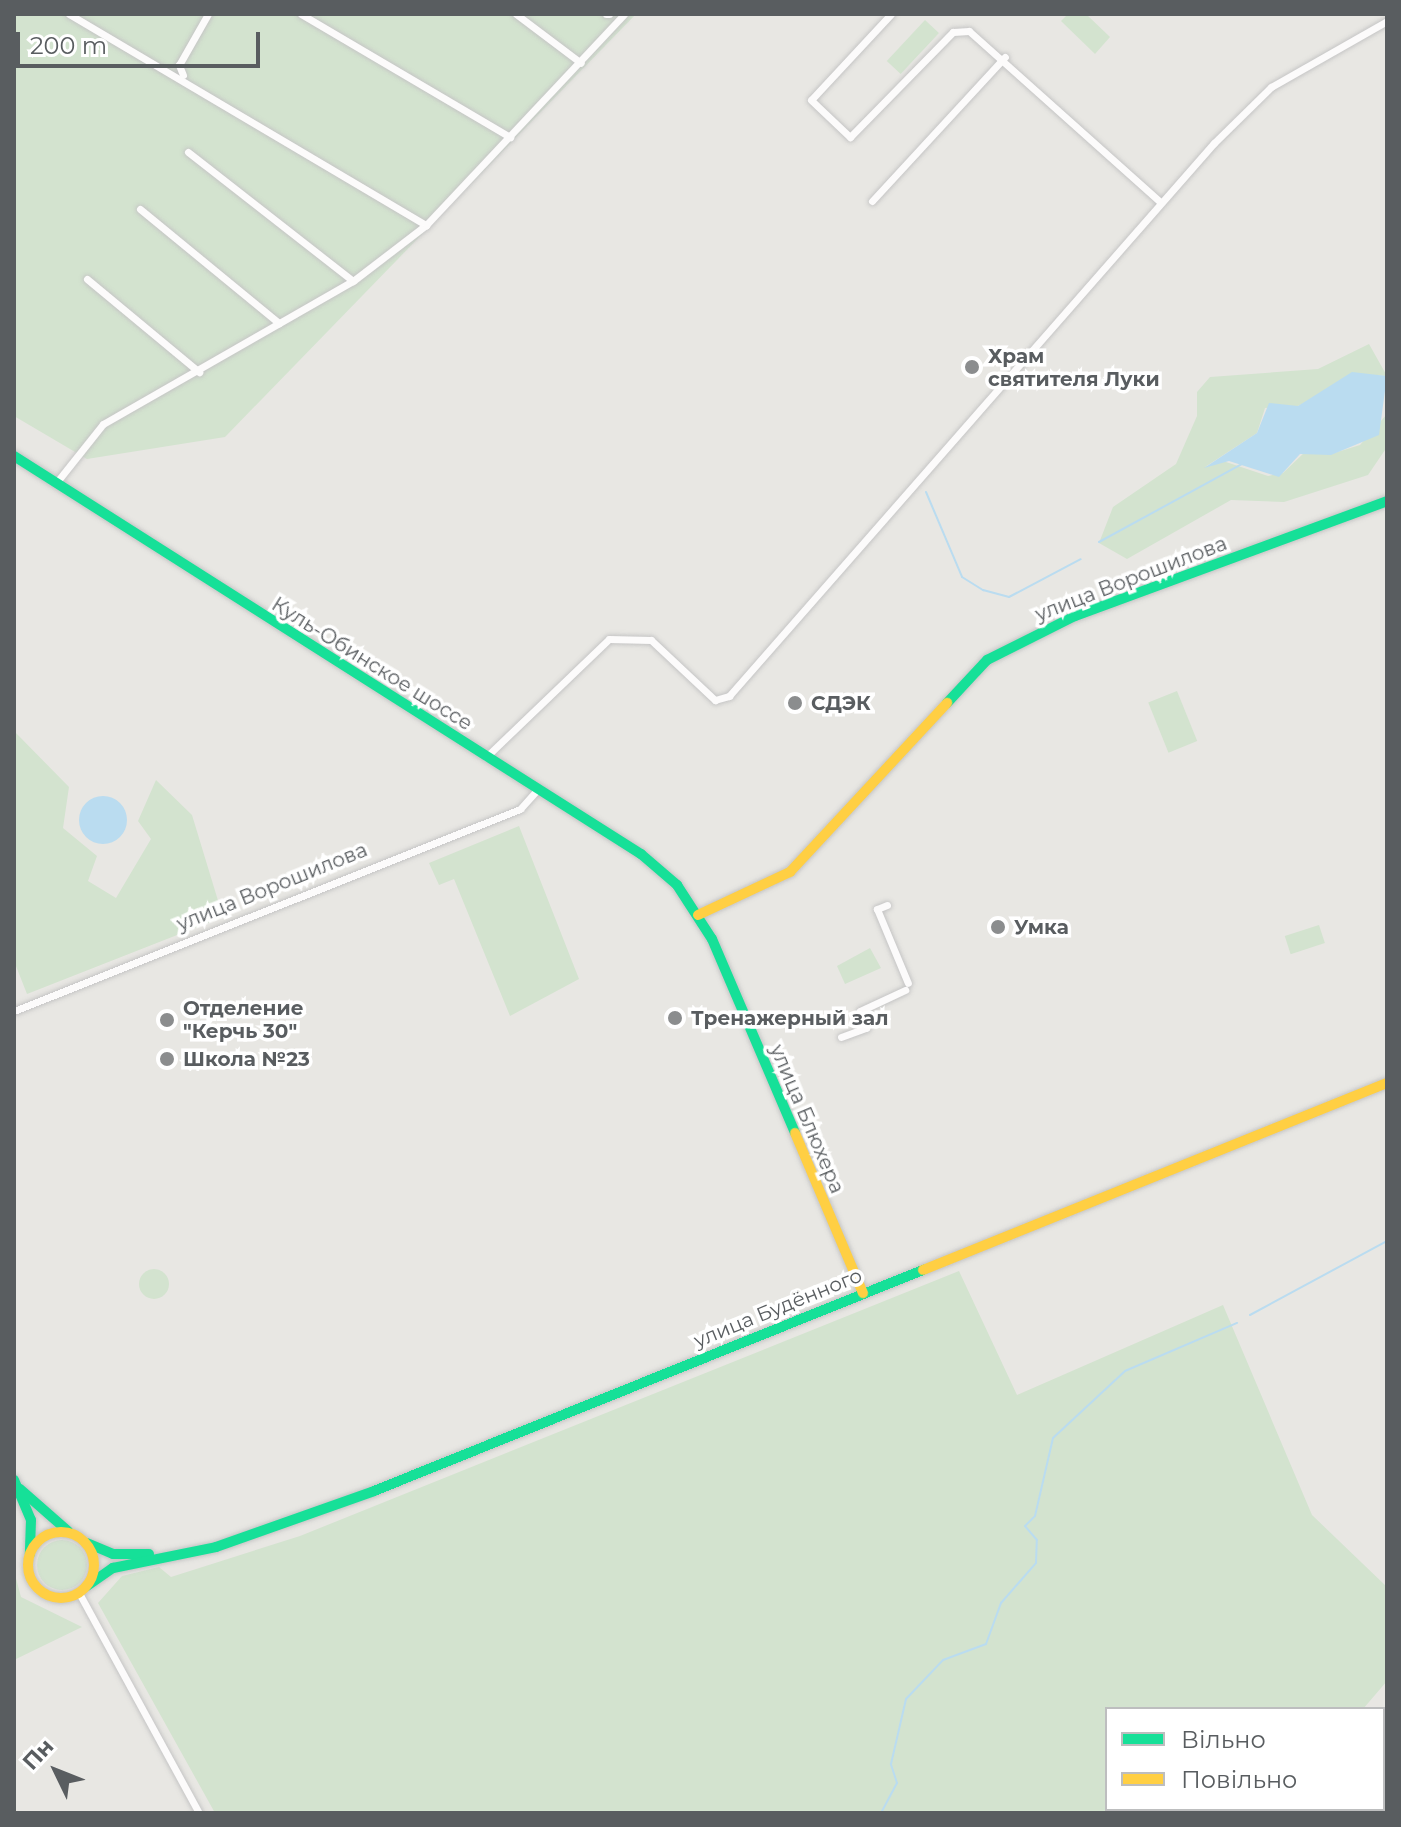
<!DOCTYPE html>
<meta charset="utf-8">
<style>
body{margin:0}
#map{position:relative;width:1401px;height:1827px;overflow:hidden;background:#e8e7e3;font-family:Montserrat,sans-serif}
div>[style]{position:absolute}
.green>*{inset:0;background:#d3e3cf;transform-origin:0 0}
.round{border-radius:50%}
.water>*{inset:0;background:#badcf0}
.stream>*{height:2px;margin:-1px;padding:0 1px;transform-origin:1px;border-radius:1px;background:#badcf0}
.roads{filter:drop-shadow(0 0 2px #c5c5c5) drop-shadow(0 0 2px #c5c5c5)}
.street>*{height:7px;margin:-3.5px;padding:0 3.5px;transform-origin:3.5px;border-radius:3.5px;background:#fcfbfb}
.fast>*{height:10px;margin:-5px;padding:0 5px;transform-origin:5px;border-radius:5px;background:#16e098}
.slow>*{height:10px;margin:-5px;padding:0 5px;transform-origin:5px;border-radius:5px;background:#ffcf43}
.slow>.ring{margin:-5px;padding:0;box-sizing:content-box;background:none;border:10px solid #ffcf43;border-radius:50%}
.dots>*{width:22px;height:22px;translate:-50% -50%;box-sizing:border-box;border:4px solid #fff;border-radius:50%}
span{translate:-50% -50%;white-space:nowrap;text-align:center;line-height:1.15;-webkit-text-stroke:7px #fff;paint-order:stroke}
.poi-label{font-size:20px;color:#595d60;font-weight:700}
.left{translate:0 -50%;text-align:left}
.street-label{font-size:20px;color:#595d60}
.frame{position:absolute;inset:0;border:16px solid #595d60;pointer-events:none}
.legend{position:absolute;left:1105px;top:1707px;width:280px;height:104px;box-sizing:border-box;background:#fff;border:2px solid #bdbebf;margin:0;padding:10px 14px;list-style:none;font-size:24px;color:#595d60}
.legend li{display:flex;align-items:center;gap:16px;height:40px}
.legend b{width:40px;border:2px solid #bdbebf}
.north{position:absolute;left:16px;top:1731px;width:80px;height:80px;-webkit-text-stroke:6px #fff;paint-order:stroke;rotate:313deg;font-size:22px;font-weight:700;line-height:32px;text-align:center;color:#595d60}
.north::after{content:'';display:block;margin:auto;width:28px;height:36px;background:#595d60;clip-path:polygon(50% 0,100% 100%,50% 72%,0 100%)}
.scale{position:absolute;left:16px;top:32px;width:244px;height:36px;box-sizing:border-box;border:4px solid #595d60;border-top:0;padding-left:10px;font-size:24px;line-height:28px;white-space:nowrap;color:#595d60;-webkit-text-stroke:6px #fff;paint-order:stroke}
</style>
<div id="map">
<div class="green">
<i style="clip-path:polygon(14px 14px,636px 14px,225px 437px,87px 459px,14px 416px)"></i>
<i style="clip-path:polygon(1068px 14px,1086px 14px,1110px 37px,1095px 54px,1061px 21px)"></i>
<i style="left:925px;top:20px;width:19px;height:56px;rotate:43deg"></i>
<i style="clip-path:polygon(1369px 344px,1387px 376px,1358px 374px,1298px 406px,1265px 408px,1257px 433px,1205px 467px,1223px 461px,1268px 476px,1283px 473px,1305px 452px,1331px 454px,1360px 445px,1387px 414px,1387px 447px,1368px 475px,1284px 502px,1231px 500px,1127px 559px,1099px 543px,1113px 507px,1176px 464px,1197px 416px,1197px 392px,1210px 377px,1318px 369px)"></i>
<i style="left:1177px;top:691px;width:54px;height:31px;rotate:68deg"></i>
<i style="clip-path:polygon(15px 732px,69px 787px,63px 828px,97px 856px,88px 881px,116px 898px,151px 839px,138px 821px,156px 780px,192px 815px,223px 917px,27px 994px,14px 961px)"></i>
<i style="clip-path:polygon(519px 826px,579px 979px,510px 1016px,454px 879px,439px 885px,429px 863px)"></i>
<i style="left:1319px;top:925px;width:19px;height:36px;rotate:72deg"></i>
<i style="clip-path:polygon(870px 948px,881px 968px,845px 984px,837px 966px)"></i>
<i class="round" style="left:139px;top:1269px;width:30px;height:30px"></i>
<i style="clip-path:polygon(959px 1271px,1017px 1395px,1223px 1305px,1312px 1515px,1387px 1587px,1387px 1681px,1363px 1709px,1107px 1709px,1107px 1809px,1277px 1813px,215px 1813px,98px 1603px,122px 1576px,159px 1567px,171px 1577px,300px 1536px)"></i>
<i class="round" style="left:37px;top:1540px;width:50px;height:50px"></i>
<i style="clip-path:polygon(14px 1571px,21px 1597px,82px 1627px,14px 1660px)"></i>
</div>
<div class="water">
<i style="clip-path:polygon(1352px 372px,1387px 376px,1379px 435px,1331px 455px,1300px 454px,1279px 477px,1229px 461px,1204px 468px,1257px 433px,1269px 403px,1298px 406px)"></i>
<i class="round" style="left:79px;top:796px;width:48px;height:48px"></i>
</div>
<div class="stream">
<i style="left:926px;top:492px;width:92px;rotate:67deg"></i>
<i style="left:962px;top:577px;width:25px;rotate:32deg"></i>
<i style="left:983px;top:590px;width:27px;rotate:15deg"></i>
<i style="left:1009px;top:597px;width:81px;rotate:-27.8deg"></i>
<i style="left:1099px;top:542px;width:163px;rotate:-28.6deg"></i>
<i style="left:1250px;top:1315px;width:156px;rotate:-28.4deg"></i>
<i style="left:881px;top:1813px;width:34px;rotate:-62deg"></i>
<i style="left:897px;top:1783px;width:20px;rotate:-108deg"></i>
<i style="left:891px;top:1764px;width:67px;rotate:-77deg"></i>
<i style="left:906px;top:1699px;width:54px;rotate:-46.5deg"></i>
<i style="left:943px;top:1660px;width:46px;rotate:-20.4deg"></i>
<i style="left:986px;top:1644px;width:44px;rotate:-69.9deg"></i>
<i style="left:1001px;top:1603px;width:53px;rotate:-48.8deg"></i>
<i style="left:1036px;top:1563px;width:23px;rotate:-88deg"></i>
<i style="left:1037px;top:1540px;width:18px;rotate:-131deg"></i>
<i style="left:1025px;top:1526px;width:14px;rotate:-45deg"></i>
<i style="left:1035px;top:1516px;width:80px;rotate:-77deg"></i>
<i style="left:1053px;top:1438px;width:98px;rotate:-42.9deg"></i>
<i style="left:1125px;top:1371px;width:122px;rotate:-23.2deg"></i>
</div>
<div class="roads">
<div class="street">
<i style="left:69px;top:14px;width:415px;rotate:30.6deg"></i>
<i style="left:301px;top:14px;width:243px;rotate:30.5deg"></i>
<i style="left:516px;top:14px;width:81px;rotate:37deg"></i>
<i style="left:606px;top:14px;width:3px"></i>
<i style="left:891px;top:14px;width:117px;rotate:132.9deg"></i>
<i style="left:811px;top:100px;width:54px;rotate:43.5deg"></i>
<i style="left:850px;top:137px;width:147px;rotate:-45.6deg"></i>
<i style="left:953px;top:32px;width:16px;rotate:-4deg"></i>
<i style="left:969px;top:31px;width:256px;rotate:41.8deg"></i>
<i style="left:183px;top:75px;width:11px;rotate:-112deg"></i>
<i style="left:179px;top:65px;width:59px;rotate:-60.4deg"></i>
<i style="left:188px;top:152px;width:209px;rotate:38deg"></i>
<i style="left:872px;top:201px;width:196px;rotate:-47.3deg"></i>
<i style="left:140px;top:209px;width:180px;rotate:39.4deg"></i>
<i style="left:87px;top:279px;width:146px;rotate:39.7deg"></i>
<i style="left:56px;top:483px;width:75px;rotate:-51.5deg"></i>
<i style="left:103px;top:424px;width:288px;rotate:-29.8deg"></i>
<i style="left:353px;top:281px;width:92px;rotate:-37.5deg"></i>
<i style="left:426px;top:225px;width:289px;rotate:-46.8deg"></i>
<i style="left:486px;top:757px;width:170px;rotate:-43.8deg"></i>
<i style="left:609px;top:639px;width:42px;rotate:1.4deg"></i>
<i style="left:651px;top:640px;width:88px;rotate:43.2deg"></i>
<i style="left:715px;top:700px;width:15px;rotate:-16deg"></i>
<i style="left:729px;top:696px;width:736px;rotate:-48.75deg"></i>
<i style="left:1214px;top:143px;width:80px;rotate:-44.5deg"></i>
<i style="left:1271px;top:87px;width:133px;rotate:-29.6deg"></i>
<i style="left:887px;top:905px;width:11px;rotate:158deg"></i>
<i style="left:877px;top:909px;width:80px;rotate:67.3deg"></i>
<i style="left:14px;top:1011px;width:545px;rotate:-21.76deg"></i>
<i style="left:520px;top:809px;width:25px;rotate:-48deg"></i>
<i style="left:841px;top:1037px;width:27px;rotate:-20deg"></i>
<i style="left:866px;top:1028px;width:18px;rotate:-109deg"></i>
<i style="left:860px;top:1011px;width:50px;rotate:-25deg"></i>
<i style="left:79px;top:1593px;width:251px;rotate:61.4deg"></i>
</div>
<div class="fast">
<i style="left:14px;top:456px;width:743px;rotate:32.41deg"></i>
<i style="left:641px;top:854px;width:48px;rotate:40.7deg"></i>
<i style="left:677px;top:885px;width:64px;rotate:57.1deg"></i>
<i style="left:712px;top:939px;width:211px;rotate:66.8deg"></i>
<i style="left:947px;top:703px;width:59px;rotate:-47.1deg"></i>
<i style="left:987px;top:660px;width:98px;rotate:-26.6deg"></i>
<i style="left:1075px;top:616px;width:333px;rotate:-20.2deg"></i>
<i style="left:14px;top:1480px;width:43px;rotate:67deg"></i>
<i style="left:31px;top:1520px;width:34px;rotate:92deg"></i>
<i style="left:20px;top:1489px;width:64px;rotate:41.2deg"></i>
<i style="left:87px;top:1543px;width:28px;rotate:23deg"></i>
<i style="left:113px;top:1554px;width:36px"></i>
<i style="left:87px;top:1586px;width:32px;rotate:-35deg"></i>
<i style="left:113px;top:1568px;width:105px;rotate:-11.5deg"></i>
<i style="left:216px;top:1547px;width:168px;rotate:-19.5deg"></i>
<i style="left:374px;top:1491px;width:592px;rotate:-21.93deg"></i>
</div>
<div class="slow">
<i style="left:698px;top:915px;width:102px;rotate:-25.1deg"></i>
<i style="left:790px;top:872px;width:231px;rotate:-47.1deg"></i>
<i style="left:795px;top:1133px;width:174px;rotate:67deg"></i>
<i style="left:923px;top:1270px;width:500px;rotate:-21.95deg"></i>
<i class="ring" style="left:28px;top:1532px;width:56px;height:56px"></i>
</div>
</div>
<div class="dots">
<i style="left:972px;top:367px;background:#8b8d8e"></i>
<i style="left:795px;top:703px;background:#8b8d8e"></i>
<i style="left:998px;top:927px;background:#8b8d8e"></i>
<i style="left:675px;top:1018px;background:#8b8d8e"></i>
<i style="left:167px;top:1020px;background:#8b8d8e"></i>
<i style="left:167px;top:1059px;background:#8b8d8e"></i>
</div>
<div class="poi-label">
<span class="left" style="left:988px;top:368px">Храм<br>святителя Луки</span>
<span class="left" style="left:811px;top:703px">СДЭК</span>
<span class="left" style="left:1014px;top:927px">Умка</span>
<span class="left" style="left:183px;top:1020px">Отделение<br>"Керчь 30"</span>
<span class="left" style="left:691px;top:1018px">Тренажерный зал</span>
<span class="left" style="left:183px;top:1059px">Школа №23</span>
</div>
<div class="street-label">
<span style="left:1131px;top:579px;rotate:-21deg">улица Ворошилова</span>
<span style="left:372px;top:664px;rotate:32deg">Куль-Обинское шоссе</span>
<span style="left:272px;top:887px;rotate:-22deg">улица Ворошилова</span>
<span style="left:807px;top:1119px;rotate:67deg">улица Блюхера</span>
<span style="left:778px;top:1308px;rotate:-22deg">улица Будённого</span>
</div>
<div class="frame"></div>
<ul class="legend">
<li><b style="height:10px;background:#16e098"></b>Вільно</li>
<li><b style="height:10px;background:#ffcf43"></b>Повільно</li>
</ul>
<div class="north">Пн</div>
<div class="scale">200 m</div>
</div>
